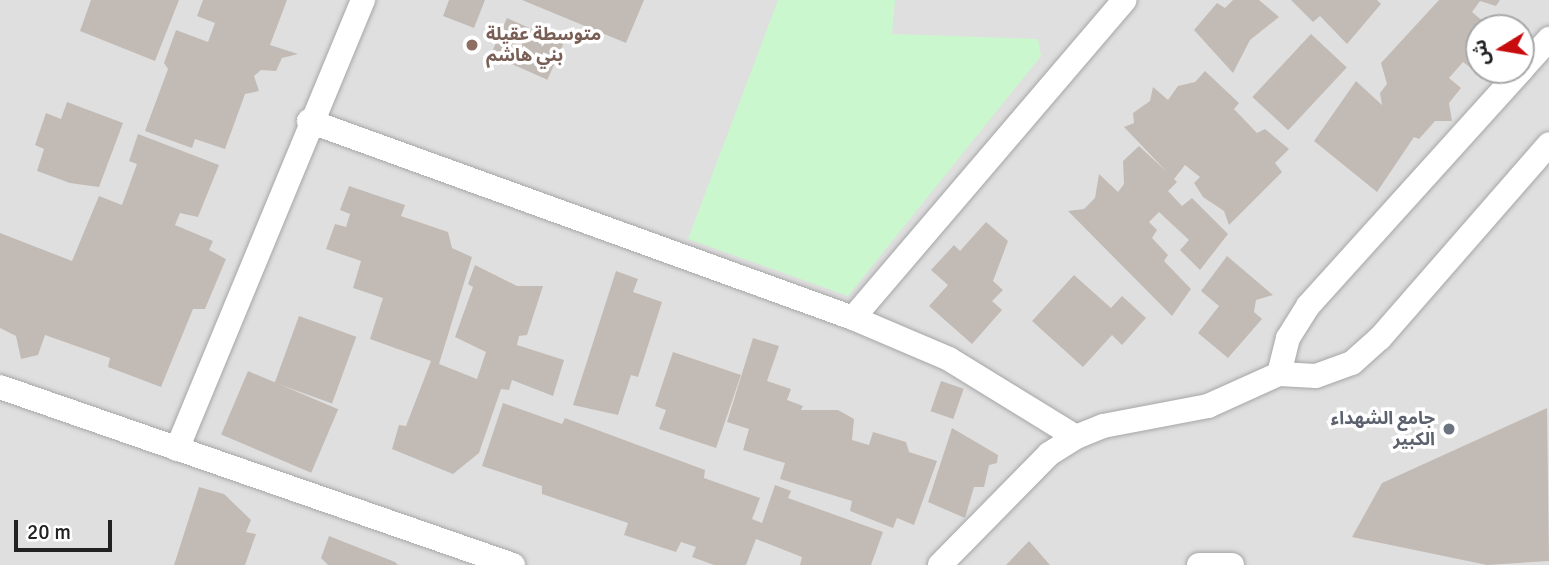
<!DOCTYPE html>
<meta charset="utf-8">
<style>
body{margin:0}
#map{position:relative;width:1549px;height:565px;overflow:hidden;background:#f1eee9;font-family:Signika,"Noto Sans Arabic",sans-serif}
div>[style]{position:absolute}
.residential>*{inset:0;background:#e0dfdf}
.park>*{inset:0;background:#caf7cd}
.building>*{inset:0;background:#c2bbb5;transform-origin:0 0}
.roads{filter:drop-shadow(0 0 2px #a6a6a6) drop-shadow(0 0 2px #a6a6a6)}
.minor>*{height:24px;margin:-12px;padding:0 12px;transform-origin:12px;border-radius:12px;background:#fff}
.dots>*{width:19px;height:19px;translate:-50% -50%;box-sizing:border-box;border:4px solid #fff;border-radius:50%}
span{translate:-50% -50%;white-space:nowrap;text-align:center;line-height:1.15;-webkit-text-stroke:7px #fff;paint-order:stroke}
.education-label{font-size:18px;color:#785e54;font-weight:700}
.left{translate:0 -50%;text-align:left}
.worship-label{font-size:18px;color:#5b616d;font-weight:700}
.right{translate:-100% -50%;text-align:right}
.north{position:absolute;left:1465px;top:14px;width:70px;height:70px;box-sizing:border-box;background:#fff;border:2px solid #a7a7a7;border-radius:50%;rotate:259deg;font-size:19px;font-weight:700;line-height:28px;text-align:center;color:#222}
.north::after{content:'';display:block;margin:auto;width:24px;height:32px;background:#c80b0d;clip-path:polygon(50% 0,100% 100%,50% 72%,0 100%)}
.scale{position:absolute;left:14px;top:520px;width:98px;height:32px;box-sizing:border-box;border:4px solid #222;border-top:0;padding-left:9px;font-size:21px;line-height:24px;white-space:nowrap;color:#222;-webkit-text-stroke:5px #fff;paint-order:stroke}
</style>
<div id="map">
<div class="residential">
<i style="clip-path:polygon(evenodd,0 0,1549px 0,1549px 565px,0 565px,0 0,1479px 28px,1521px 28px,1521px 70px,1479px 70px,1479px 28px)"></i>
</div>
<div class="park">
<i style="clip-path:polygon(778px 0,895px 0,892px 34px,1038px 39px,1041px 56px,848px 296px,688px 239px)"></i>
</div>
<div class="building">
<i style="clip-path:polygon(91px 0,179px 0,155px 61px,80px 31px)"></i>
<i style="clip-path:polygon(203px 0,287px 0,270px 45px,298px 54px,282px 58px,276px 71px,261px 70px,254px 76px,259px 91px,245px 94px,225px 149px,195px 139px,192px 148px,145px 131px,168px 69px,164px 63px,176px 30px,208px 42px,215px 23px,197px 16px)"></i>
<i style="clip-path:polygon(449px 0,485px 0,474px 28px,443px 16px)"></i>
<i style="clip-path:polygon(522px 0,644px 0,626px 43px)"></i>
<i style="clip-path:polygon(1233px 0,1259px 0,1279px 17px,1250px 40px,1233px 73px,1194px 30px,1217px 3px,1225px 8px)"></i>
<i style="clip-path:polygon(1291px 0,1377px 0,1381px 4px,1347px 44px,1320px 16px,1313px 22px)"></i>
<i style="clip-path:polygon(1439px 0,1500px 0,1496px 6px,1480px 1px,1472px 12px,1491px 28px,1479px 28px,1479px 58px,1471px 68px,1463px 62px,1449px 78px,1461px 88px,1449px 103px,1452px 121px,1435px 121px,1419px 139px,1414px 137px,1377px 192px,1314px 141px,1356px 81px,1382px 105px,1380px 93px,1387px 84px,1381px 63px)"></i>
<i style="left:507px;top:18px;width:62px;height:40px;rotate:24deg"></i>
<i style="left:1311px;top:34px;width:49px;height:86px;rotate:43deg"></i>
<i style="clip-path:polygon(1205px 71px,1239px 103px,1234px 109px,1257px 133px,1265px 129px,1289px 149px,1275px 163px,1282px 172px,1229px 225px,1224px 211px,1203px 197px,1194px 183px,1200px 177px,1185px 165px,1174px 179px,1177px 182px,1168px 191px,1182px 206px,1192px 198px,1228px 234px,1200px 270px,1180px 250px,1189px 240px,1159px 212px,1149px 222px,1157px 230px,1152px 238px,1168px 255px,1164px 261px,1191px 289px,1172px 316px,1068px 211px,1084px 209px,1095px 198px,1099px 174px,1118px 192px,1124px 184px,1123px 161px,1139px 146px,1166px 171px,1124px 127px,1134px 123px,1133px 113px,1150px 101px,1153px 87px,1168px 100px,1178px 86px,1195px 82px)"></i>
<i style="clip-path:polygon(67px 102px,123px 123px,99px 187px,70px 183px,37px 171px,44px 149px,35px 145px,46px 113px,61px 119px)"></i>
<i style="clip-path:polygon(138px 134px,219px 165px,198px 217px,180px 213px,175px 225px,213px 241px,209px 250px,226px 259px,205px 309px,193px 309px,161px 387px,108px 367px,110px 358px,45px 335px,38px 355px,21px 359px,16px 336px,0 328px,0 233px,72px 261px,99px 196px,122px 205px,137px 164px,129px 161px)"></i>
<i style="clip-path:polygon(349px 186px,405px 205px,401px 216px,448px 232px,452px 248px,472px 257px,439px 364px,477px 379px,486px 352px,455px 337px,473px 287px,468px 284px,475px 265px,517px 286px,543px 286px,527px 335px,519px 336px,517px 345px,564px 360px,553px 396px,512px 380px,509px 390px,501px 389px,479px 453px,453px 474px,392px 449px,399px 425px,406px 426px,431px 361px,370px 339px,383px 298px,353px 288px,361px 261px,326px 249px,335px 224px,346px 227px,350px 214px,340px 210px)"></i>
<i style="clip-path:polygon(986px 222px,1008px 241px,993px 281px,1003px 290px,992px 301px,1002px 310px,972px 344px,929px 306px,948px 285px,931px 270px,954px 245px,960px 251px)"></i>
<i style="clip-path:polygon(1227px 256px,1273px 295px,1256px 300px,1254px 312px,1262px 319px,1228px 358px,1198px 333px,1219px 306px,1201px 291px)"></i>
<i style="clip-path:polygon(616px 271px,638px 279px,633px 292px,662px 302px,638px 377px,631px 375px,618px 415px,573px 405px)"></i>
<i style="clip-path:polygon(1074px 275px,1111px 308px,1122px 296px,1146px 318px,1122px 345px,1112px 335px,1083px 367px,1032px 321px)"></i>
<i style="left:299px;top:316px;width:61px;height:71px;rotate:20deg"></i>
<i style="clip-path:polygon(753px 338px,779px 346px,767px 381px,791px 389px,787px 400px,803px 406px,801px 410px,838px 410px,854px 419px,852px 440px,869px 445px,873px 432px,906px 442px,909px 452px,937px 461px,914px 525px,897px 518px,893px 528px,850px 511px,852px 501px,780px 479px,785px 463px,743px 450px,749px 429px,727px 422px)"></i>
<i style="clip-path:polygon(673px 352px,741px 375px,716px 448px,659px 429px,666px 410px,655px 406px)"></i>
<i style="left:248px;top:371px;width:98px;height:69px;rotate:23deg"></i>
<i style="left:941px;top:381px;width:24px;height:32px;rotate:19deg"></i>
<i style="clip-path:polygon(503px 403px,562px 424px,565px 418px,705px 470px,704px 478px,760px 498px,752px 519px,762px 523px,775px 485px,791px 491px,788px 498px,883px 532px,871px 565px,800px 565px,802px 557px,756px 539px,746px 565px,714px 565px,692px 557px,696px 547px,681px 542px,676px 552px,624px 535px,628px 523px,542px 494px,542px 486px,482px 466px)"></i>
<i style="clip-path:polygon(1547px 408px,1549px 561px,1487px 565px,1352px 537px,1382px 483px)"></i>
<i style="clip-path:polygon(952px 428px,998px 455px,997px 463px,989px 465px,984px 487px,974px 487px,965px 518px,928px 502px)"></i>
<i style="clip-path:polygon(199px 487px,224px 494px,251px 520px,246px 532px,256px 534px,245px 565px,174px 565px)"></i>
<i style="clip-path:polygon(329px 536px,395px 562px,398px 565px,328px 565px,321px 558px)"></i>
<i style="clip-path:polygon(1029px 541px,1050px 565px,1006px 565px)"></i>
</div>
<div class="roads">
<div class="minor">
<i style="left:1521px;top:70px;width:42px;rotate:-47.9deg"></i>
<i style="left:309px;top:121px;width:579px;rotate:19.91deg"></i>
<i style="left:853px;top:318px;width:104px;rotate:23.1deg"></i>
<i style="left:949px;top:359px;width:149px;rotate:31.6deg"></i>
<i style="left:853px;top:318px;width:418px;rotate:-49.5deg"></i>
<i style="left:1279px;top:374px;width:37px;rotate:-76deg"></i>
<i style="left:1288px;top:338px;width:38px;rotate:-58deg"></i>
<i style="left:1308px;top:306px;width:318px;rotate:-47.9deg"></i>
<i style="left:0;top:387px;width:543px;rotate:19.14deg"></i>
<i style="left:177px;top:449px;width:486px;rotate:-67.5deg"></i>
<i style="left:940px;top:565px;width:156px;rotate:-45.5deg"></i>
<i style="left:1049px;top:454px;width:32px;rotate:-32deg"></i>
<i style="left:1076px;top:437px;width:29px;rotate:-22deg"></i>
<i style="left:1103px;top:426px;width:107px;rotate:-10.8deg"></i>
<i style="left:1208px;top:406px;width:78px;rotate:-24.3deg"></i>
<i style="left:1279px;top:374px;width:37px;rotate:3deg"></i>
<i style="left:1316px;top:376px;width:38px;rotate:-20deg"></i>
<i style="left:1352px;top:363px;width:38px;rotate:-42deg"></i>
<i style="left:1380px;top:338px;width:257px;rotate:-48.9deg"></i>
<i style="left:1199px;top:565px;width:33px"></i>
</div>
</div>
<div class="dots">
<i style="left:472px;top:45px;background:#8d6e63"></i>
<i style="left:1449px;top:429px;background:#6b7280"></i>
</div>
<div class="education-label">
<span class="left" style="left:486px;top:45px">متوسطة عقيلة<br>بني هاشم</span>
</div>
<div class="worship-label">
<span class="right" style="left:1435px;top:429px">جامع الشهداء<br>الكبير</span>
</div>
<div class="north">ش</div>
<div class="scale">20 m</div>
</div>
